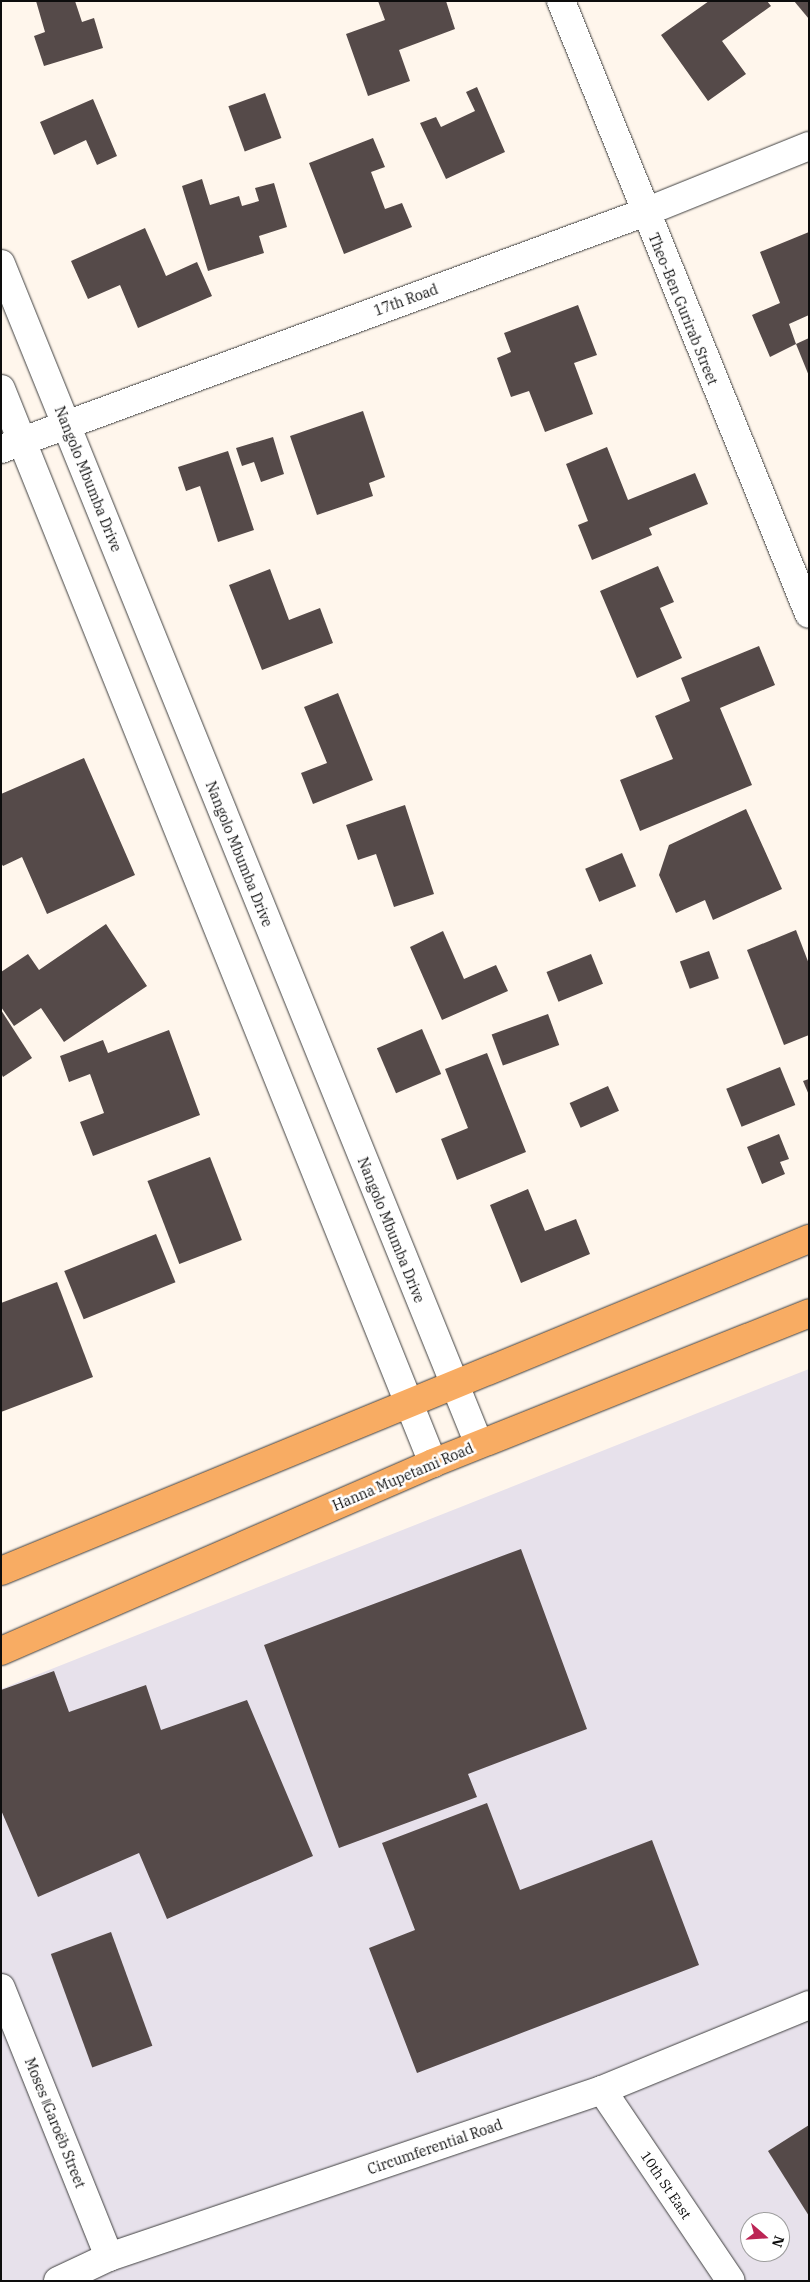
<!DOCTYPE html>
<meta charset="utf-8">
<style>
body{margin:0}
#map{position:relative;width:810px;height:2282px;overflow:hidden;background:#fff6ec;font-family:"IBM Plex Serif",serif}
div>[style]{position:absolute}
.industrial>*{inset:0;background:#e7e1eb}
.building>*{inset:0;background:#554a49;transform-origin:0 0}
.roads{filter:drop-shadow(0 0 1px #404040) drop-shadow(0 0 1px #404040)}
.minor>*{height:28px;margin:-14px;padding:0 14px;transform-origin:14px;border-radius:14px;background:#fff}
.major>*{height:28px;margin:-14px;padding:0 14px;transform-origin:14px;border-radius:14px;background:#f8ac63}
span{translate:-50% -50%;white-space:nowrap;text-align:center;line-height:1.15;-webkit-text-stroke:5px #fff;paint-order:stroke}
.street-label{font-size:14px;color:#0d0d0d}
.frame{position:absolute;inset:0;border:2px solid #0d0d0d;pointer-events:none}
.north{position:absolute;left:740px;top:2212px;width:50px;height:50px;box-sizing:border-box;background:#fff;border:1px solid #9e9e9e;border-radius:50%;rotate:109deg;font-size:14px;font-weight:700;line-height:20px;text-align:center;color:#0d0d0d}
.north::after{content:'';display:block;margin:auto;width:18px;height:22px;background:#bc2555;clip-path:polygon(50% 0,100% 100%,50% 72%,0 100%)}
</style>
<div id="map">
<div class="industrial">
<i style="clip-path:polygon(evenodd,809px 1369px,809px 2281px,1px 2281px,1px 1689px,809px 1369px,750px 2222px,780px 2222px,780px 2252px,750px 2252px,750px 2222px)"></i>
</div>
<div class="building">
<i style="clip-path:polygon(36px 1px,75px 1px,82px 22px,94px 18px,103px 48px,44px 66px,34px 36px,45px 32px)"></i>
<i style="clip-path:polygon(378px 1px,446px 1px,455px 29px,399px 50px,410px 81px,368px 96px,346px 34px,385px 20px)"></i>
<i style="clip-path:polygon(709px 1px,767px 1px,771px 6px,722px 41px,746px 74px,708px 101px,661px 35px)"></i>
<i style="clip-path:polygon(794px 1px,809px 1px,809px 19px)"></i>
<i style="clip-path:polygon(477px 87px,505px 152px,446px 179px,420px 123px,436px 117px,441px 127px,475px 111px,466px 92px)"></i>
<i style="left:265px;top:93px;width:48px;height:39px;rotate:70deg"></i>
<i style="clip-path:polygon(93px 99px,117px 156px,97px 165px,86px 140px,54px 155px,40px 122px)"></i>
<i style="clip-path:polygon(373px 138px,385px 167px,371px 172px,385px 209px,402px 203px,412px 227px,344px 254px,309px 163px)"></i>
<i style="clip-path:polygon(202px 179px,210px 205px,239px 196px,242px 206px,259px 201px,255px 188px,274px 183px,287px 227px,259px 236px,264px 253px,208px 271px,182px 186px)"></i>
<i style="clip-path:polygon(145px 228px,166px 276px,197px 262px,212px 296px,138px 328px,120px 285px,88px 299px,71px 261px)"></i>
<i style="clip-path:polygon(809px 232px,809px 315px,789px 324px,796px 344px,770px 357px,752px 315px,780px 303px,760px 252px)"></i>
<i style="clip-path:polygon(578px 305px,597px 355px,574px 363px,593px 414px,545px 432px,529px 391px,511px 397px,497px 358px,511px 352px,504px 333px)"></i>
<i style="clip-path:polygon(809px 338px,809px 376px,796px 344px)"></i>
<i style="clip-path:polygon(363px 411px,385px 477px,369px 483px,373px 496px,317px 515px,290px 436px)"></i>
<i style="clip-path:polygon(273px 437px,284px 474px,261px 482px,254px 462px,242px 466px,236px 448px)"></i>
<i style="clip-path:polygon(607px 447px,628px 500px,695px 473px,708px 504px,649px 528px,652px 535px,592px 560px,578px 525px,588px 521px,566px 464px)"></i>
<i style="clip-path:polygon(228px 451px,254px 530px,218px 542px,200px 486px,186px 491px,178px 467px)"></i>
<i style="clip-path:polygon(658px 566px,674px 602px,660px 608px,682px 658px,637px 678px,600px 591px)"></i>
<i style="clip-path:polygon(270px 569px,289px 620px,320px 608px,333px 643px,262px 670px,229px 585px)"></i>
<i style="clip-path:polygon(759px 646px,775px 685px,720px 708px,752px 785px,640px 831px,620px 780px,673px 759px,655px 716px,690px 701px,681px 678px)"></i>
<i style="clip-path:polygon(338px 693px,373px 780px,313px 804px,301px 773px,327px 763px,304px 707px)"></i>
<i style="clip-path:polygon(84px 758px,135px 875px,47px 914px,22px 857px,3px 866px,1px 863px,1px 794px)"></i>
<i style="clip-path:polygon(405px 805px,434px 894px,394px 907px,376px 854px,358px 860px,346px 825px)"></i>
<i style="clip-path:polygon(746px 809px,782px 889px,713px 920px,705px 900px,676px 913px,659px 875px,669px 845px)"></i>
<i style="left:622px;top:853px;width:36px;height:40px;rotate:67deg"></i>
<i style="clip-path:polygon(106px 924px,147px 986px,64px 1042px,41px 1008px,14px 1026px,1px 1007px,1px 972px,28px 954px,39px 970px)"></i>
<i style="clip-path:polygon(796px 930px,809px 964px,809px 1035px,784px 1045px,747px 950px)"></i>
<i style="clip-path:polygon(443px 931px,464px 979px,496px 965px,508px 991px,442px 1020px,410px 947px)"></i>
<i style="left:709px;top:951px;width:29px;height:31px;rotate:70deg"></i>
<i style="left:591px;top:954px;width:32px;height:48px;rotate:68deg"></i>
<i style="clip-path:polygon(1px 1010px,32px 1058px,3px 1077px,1px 1073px)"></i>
<i style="left:548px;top:1014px;width:33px;height:60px;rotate:70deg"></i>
<i style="left:422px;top:1029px;width:49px;height:49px;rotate:67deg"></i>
<i style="clip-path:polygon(169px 1030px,200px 1115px,93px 1156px,80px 1122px,104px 1113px,90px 1074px,69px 1082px,60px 1056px,103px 1040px,108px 1053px)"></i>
<i style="clip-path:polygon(487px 1053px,526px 1152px,457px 1180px,441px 1139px,468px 1128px,445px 1069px)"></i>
<i style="left:780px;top:1067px;width:41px;height:58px;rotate:68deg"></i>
<i style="clip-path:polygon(809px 1079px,809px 1095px,803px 1081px)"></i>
<i style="left:608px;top:1086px;width:27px;height:42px;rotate:66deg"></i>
<i style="clip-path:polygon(779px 1134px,789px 1159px,780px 1162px,785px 1174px,762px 1184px,747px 1147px)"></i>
<i style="left:210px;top:1157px;width:89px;height:67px;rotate:69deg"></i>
<i style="clip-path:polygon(528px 1189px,545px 1231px,576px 1219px,590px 1254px,521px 1283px,490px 1205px)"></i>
<i style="left:156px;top:1234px;width:52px;height:99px;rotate:68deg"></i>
<i style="clip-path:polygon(57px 1282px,93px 1377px,1px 1412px,1px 1303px)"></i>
<i style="clip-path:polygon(521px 1549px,587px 1729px,468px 1774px,477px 1797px,339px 1848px,264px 1645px)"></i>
<i style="clip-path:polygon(54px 1671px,69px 1712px,146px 1685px,161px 1730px,247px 1700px,313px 1856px,167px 1919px,139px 1853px,38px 1897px,1px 1810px,1px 1690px)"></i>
<i style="clip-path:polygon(487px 1803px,520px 1890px,652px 1840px,699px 1965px,417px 2073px,369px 1948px,415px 1930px,382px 1843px)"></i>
<i style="left:111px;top:1932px;width:121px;height:64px;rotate:70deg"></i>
<i style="clip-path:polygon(809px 2125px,809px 2216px,768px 2151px)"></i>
</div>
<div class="roads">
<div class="minor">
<i style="left:561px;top:1px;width:661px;rotate:67.97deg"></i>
<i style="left:1px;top:264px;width:1273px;rotate:67.95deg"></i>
<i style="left:1px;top:389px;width:1158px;rotate:68.09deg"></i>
<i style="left:1px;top:449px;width:684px;rotate:-20.18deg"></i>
<i style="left:643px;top:213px;width:179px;rotate:-22deg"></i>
<i style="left:1px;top:1988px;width:290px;rotate:68.1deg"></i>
<i style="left:602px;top:2090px;width:230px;rotate:56deg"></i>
<i style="left:58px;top:2281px;width:56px;rotate:-25.2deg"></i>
<i style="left:109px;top:2257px;width:521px;rotate:-18.71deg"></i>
<i style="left:602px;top:2090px;width:224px;rotate:-22.3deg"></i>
</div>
<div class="major">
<i style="left:1px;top:1571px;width:874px;rotate:-22.34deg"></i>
<i style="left:1px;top:1651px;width:471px;rotate:-23.5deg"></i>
<i style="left:433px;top:1463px;width:405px;rotate:-21.7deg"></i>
</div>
</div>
<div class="street-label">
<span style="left:406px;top:300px;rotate:-20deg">17th Road</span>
<span style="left:683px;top:309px;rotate:68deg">Theo-Ben Gurirab Street</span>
<span style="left:88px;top:479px;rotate:68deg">Nangolo Mbumba Drive</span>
<span style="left:239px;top:854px;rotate:68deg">Nangolo Mbumba Drive</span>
<span style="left:391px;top:1230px;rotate:68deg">Nangolo Mbumba Drive</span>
<span style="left:403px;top:1477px;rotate:-23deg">Hanna Mupetami Road</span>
<span style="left:55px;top:2123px;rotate:68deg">Moses ǁGaroëb Street</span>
<span style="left:435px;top:2147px;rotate:-19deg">Circumferential Road</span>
<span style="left:666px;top:2185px;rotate:56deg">10th St East</span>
</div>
<div class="frame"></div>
<div class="north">N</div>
</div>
